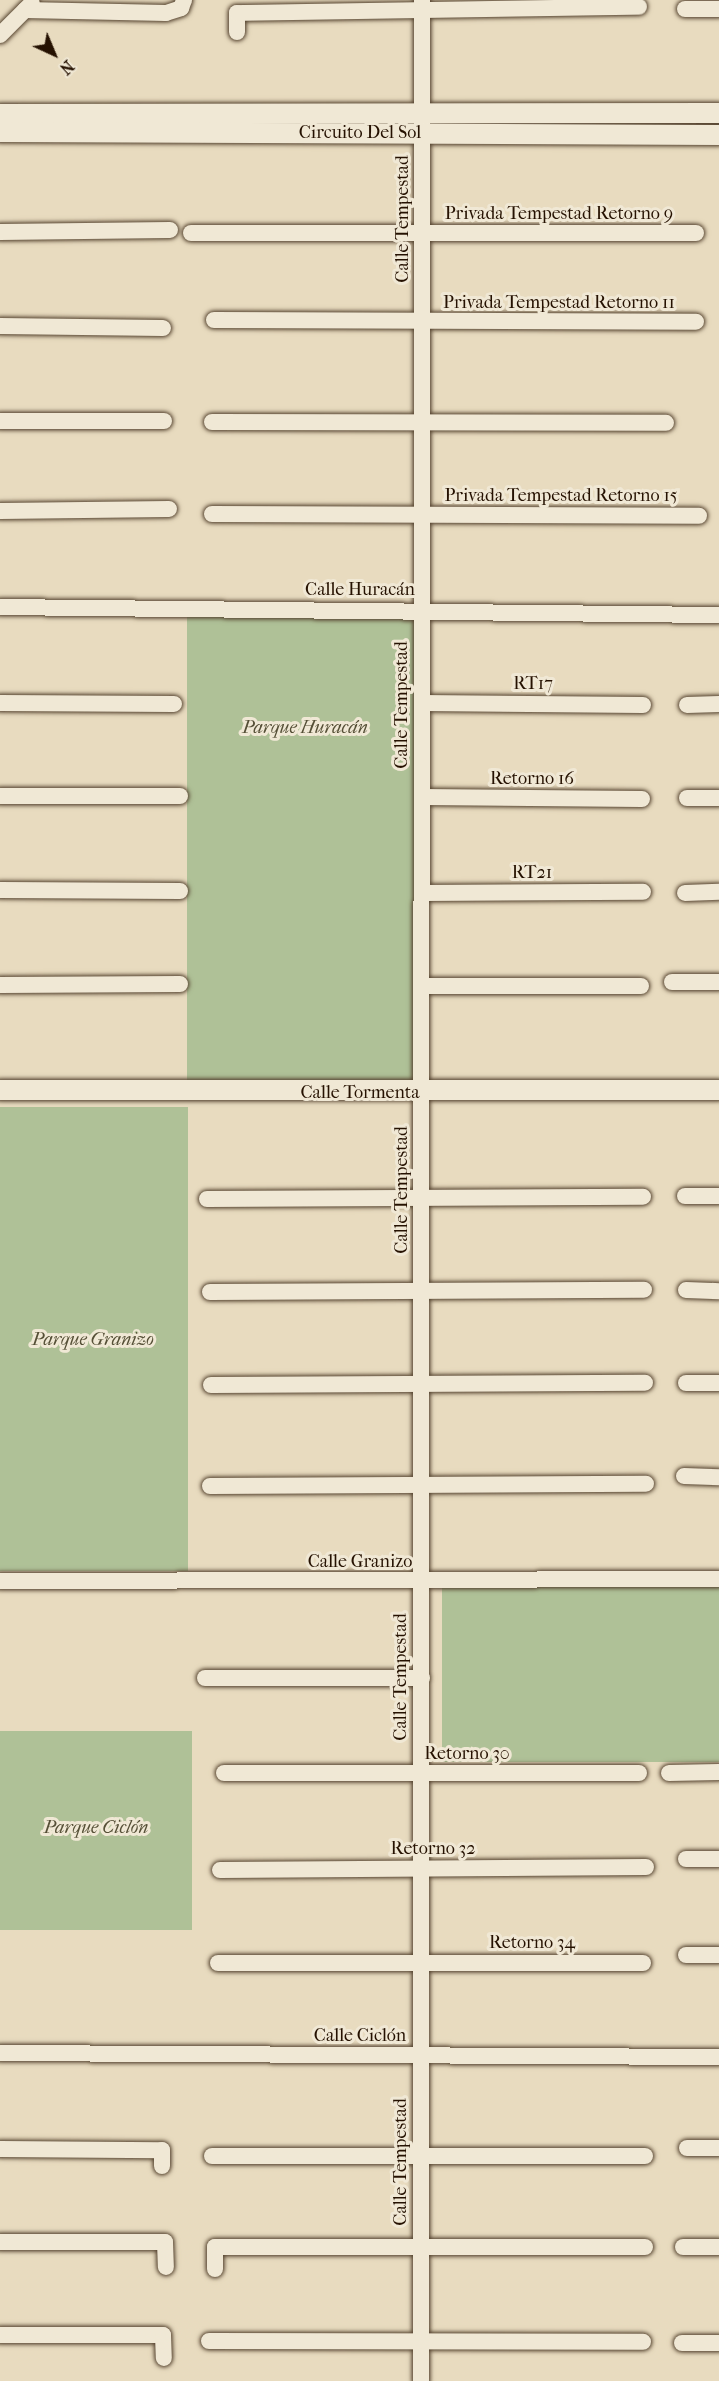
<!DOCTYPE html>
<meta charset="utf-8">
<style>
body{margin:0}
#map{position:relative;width:719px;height:2381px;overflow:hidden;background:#e8dbbf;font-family:"IM FELL French Canon",serif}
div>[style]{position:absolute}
.green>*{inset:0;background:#afc197;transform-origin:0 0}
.roads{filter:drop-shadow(0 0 2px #564430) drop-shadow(0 0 2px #564430)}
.minor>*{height:16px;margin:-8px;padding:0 8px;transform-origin:8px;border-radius:8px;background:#f0e8d5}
.tertiary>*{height:20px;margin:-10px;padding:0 10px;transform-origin:10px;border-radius:10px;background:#f0e8d5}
span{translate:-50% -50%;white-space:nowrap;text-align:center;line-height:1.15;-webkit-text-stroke:6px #f0e8d5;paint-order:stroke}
.street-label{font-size:18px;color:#251101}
.park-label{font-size:18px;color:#554f36;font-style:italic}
.north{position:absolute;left:24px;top:24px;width:60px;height:60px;-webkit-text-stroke:4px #f0e8d5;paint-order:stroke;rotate:136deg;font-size:16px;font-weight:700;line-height:24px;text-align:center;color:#251101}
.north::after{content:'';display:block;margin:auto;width:21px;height:27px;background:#251101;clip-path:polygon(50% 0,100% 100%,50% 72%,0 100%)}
</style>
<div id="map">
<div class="green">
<i style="left:422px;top:610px;width:484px;height:235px;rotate:90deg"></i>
<i style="left:188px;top:1107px;width:464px;height:188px;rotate:90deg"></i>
<i style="left:719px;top:1587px;width:175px;height:277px;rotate:90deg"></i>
<i style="left:0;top:1731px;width:192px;height:199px"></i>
</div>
<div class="roads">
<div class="minor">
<i style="left:685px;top:9px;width:34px"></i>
<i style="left:25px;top:10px;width:141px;rotate:1.2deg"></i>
<i style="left:166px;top:13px;width:16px;rotate:-18deg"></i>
<i style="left:181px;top:8px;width:9px;rotate:-69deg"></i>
<i style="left:237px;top:32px;width:19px;rotate:-90deg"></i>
<i style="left:237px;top:13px;width:402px;rotate:-0.9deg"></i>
<i style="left:0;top:35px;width:45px;rotate:-45deg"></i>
<i style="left:0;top:232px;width:170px;rotate:-0.7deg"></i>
<i style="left:191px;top:233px;width:505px"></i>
<i style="left:214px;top:320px;width:482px;rotate:0.2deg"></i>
<i style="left:0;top:326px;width:163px;rotate:0.7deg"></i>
<i style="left:0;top:421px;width:164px"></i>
<i style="left:212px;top:422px;width:454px;rotate:0.1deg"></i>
<i style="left:0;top:511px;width:169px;rotate:-0.7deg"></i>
<i style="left:212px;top:514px;width:487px;rotate:0.2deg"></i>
<i style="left:0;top:607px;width:719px;rotate:0.64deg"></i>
<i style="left:0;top:703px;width:174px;rotate:0.3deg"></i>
<i style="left:422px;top:703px;width:221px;rotate:0.5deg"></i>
<i style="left:687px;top:705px;width:32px;rotate:-2deg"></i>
<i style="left:0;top:796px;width:180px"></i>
<i style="left:422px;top:797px;width:220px;rotate:0.5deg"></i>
<i style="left:687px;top:798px;width:32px"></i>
<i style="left:0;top:890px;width:180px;rotate:0.3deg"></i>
<i style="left:422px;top:893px;width:221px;rotate:-0.3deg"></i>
<i style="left:685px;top:893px;width:34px;rotate:-2deg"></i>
<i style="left:672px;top:982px;width:47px"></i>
<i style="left:0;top:985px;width:180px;rotate:-0.3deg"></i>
<i style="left:422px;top:986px;width:219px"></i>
<i style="left:685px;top:1196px;width:34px"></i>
<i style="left:207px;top:1199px;width:436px;rotate:-0.3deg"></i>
<i style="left:686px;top:1290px;width:33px;rotate:2deg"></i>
<i style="left:210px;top:1292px;width:434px;rotate:-0.3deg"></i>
<i style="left:686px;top:1383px;width:33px"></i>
<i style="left:211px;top:1385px;width:434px;rotate:-0.3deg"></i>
<i style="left:684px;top:1476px;width:35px;rotate:2deg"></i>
<i style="left:210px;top:1486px;width:436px;rotate:-0.3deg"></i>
<i style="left:0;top:1581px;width:719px;rotate:-0.16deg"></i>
<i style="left:205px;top:1678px;width:217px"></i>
<i style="left:224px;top:1773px;width:415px"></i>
<i style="left:669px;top:1773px;width:50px;rotate:-1.1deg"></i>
<i style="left:686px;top:1859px;width:33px"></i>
<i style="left:220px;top:1870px;width:426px;rotate:-0.4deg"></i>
<i style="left:686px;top:1955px;width:33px"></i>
<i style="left:218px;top:1963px;width:425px"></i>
<i style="left:0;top:2053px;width:719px;rotate:0.32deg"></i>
<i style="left:687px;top:2148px;width:32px"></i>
<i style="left:0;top:2149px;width:162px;rotate:0.4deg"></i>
<i style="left:162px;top:2150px;width:16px;rotate:90deg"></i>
<i style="left:212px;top:2156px;width:433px"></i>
<i style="left:0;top:2242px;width:165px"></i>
<i style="left:165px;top:2242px;width:25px;rotate:88deg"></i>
<i style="left:683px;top:2247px;width:36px"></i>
<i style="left:215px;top:2269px;width:22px;rotate:-90deg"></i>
<i style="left:215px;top:2247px;width:430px"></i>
<i style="left:0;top:2335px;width:163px"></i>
<i style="left:163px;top:2335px;width:23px;rotate:88deg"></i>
<i style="left:209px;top:2341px;width:434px;rotate:0.1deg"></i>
<i style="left:682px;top:2343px;width:37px"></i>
<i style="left:421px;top:2381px;width:2381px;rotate:-89.98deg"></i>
</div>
<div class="tertiary">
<i style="left:0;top:114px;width:719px;rotate:-0.08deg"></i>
<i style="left:0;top:132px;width:719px;rotate:0.24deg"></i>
<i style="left:0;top:1090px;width:719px"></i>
</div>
</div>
<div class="street-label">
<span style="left:360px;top:133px">Circuito Del Sol</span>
<span style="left:559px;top:214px">Privada Tempestad Retorno 9</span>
<span style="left:403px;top:219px;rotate:-90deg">Calle Tempestad</span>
<span style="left:559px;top:303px">Privada Tempestad Retorno 11</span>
<span style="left:561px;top:496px">Privada Tempestad Retorno 15</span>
<span style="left:360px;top:590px">Calle Huracán</span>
<span style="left:533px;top:684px">RT17</span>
<span style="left:402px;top:705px;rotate:-90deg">Calle Tempestad</span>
<span style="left:532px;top:779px">Retorno 16</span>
<span style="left:532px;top:873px">RT21</span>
<span style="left:360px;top:1093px">Calle Tormenta</span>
<span style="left:402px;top:1190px;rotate:-90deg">Calle Tempestad</span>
<span style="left:360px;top:1562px">Calle Granizo</span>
<span style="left:401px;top:1677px;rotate:-90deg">Calle Tempestad</span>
<span style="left:467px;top:1754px">Retorno 30</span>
<span style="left:433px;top:1849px">Retorno 32</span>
<span style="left:532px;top:1943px">Retorno 34</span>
<span style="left:360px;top:2036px">Calle Ciclón</span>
<span style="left:401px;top:2162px;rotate:-90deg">Calle Tempestad</span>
</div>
<div class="park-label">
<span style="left:305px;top:728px">Parque Huracán</span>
<span style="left:93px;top:1340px">Parque Granizo</span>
<span style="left:96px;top:1828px">Parque Ciclón</span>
</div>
<div class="north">N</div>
</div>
